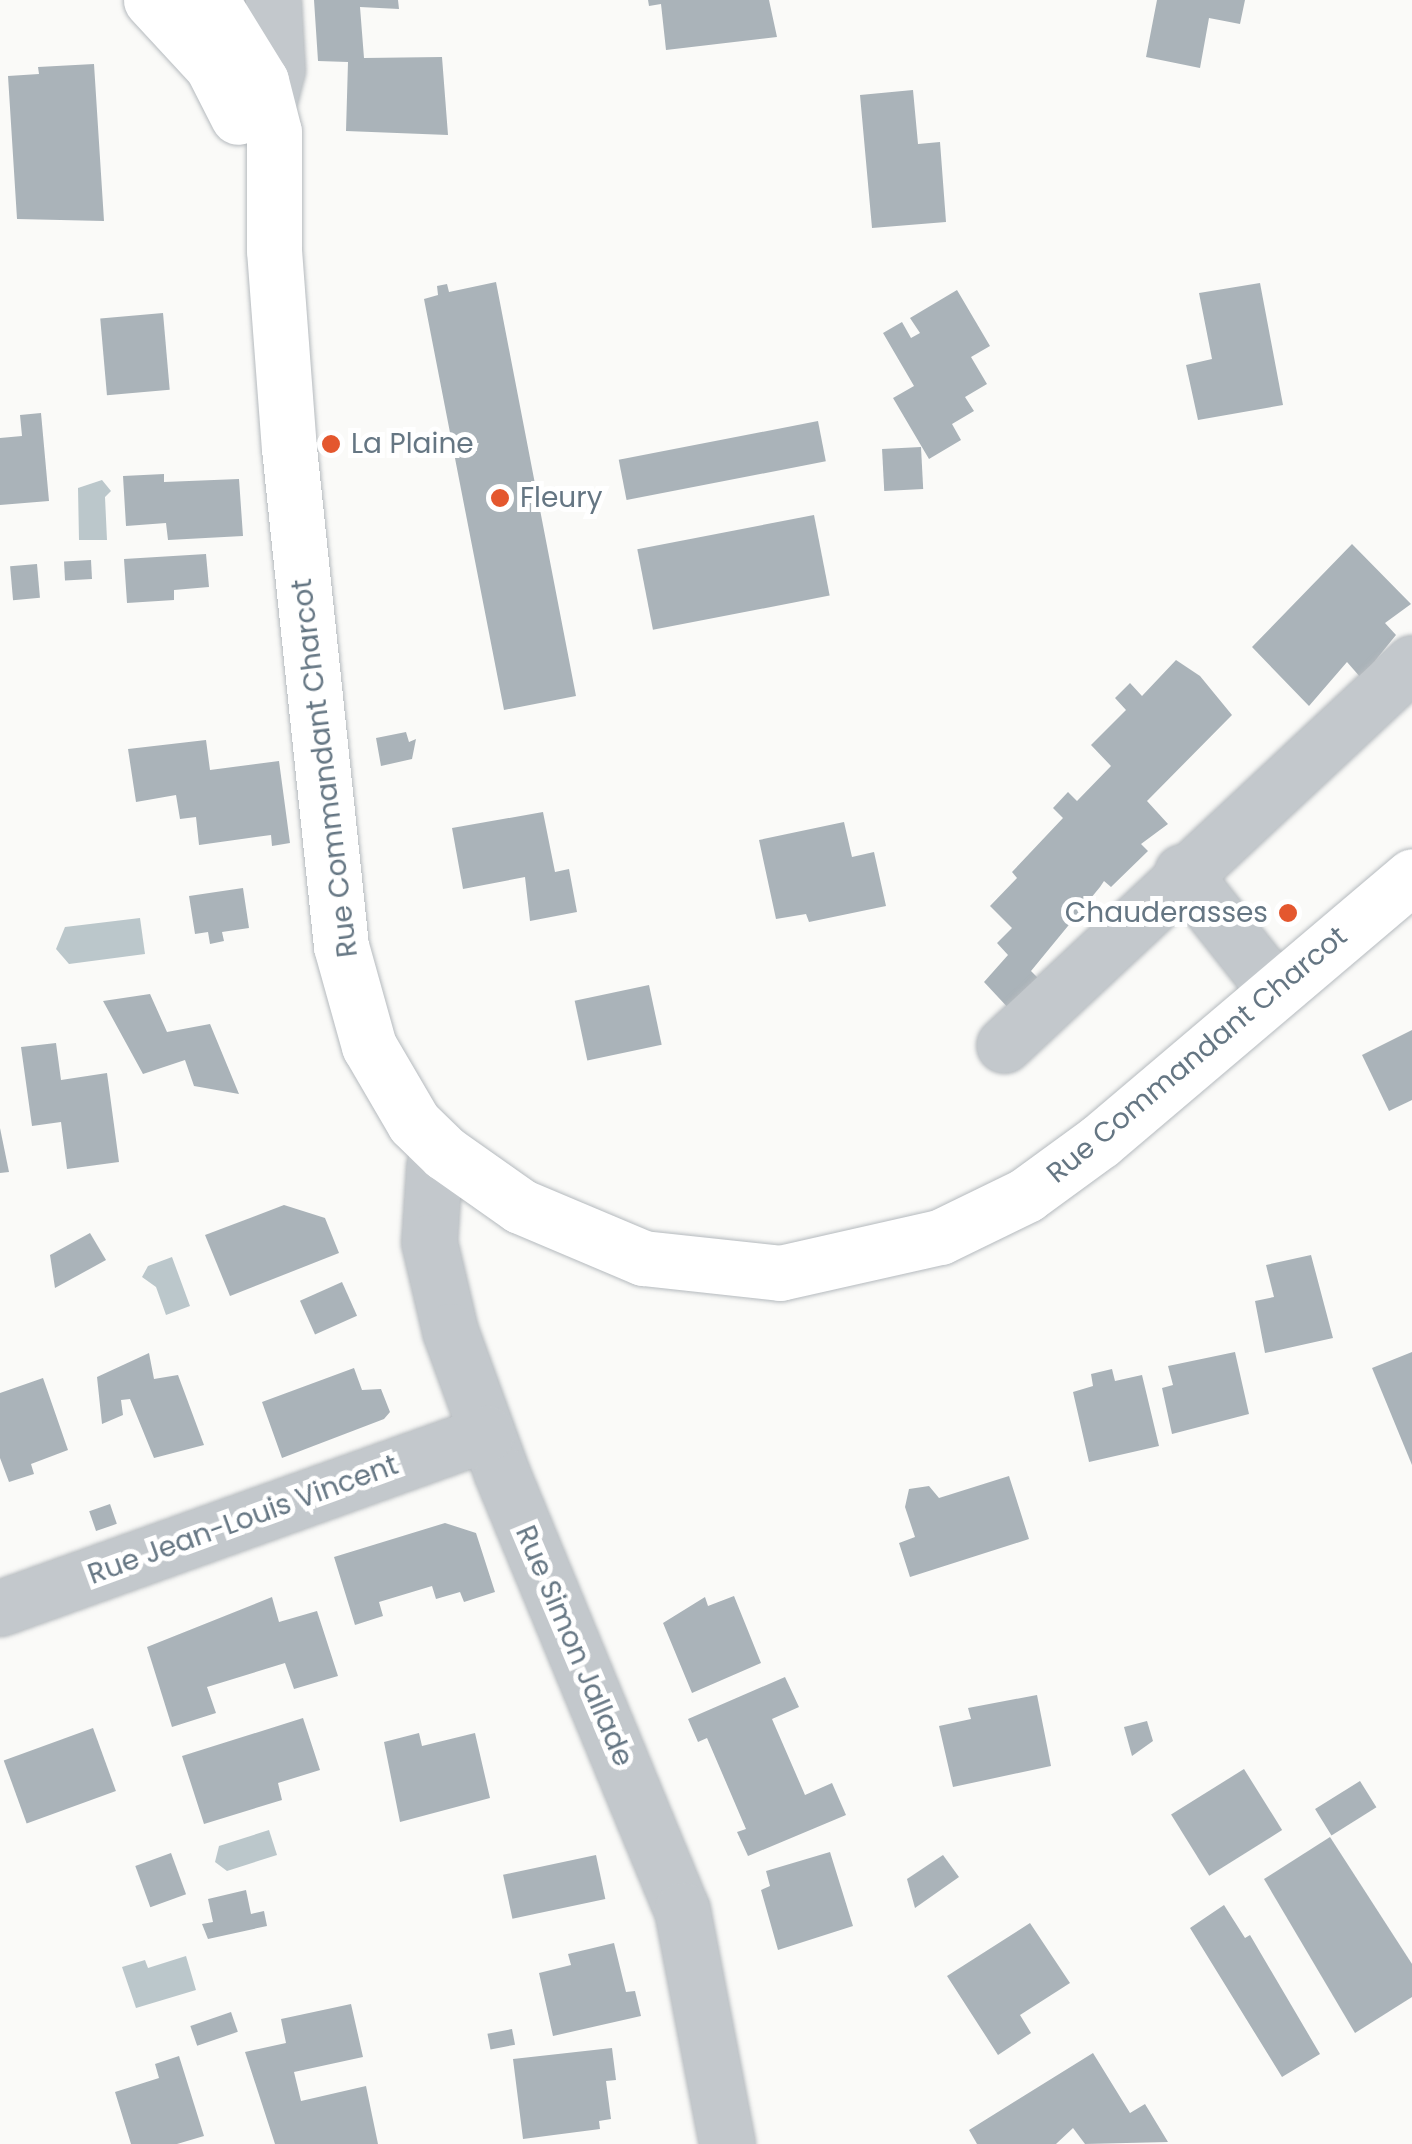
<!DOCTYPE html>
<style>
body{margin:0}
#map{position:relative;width:1412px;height:2144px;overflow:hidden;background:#fafaf8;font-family:Poppins,sans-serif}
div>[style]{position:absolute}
.water>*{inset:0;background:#bbc7cb}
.building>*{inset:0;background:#aab3b9;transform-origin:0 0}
.roads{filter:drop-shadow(0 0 2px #b5babe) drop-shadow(0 0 2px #b5babe)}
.minor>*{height:55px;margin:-27.5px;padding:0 27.5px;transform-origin:27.5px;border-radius:27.5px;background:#c3c8cc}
.major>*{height:55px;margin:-27.5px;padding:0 27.5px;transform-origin:27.5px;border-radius:27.5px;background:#fff}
.dots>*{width:28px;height:28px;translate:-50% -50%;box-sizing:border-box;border:5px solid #fff;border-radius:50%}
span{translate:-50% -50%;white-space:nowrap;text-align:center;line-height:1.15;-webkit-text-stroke:10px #fff;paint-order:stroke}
.poi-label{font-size:28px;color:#657683}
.left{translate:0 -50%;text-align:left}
.right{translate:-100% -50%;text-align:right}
.street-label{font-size:28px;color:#657683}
</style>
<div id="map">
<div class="water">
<i style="clip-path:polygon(102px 480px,111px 491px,105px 497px,107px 540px,79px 540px,78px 488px)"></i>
<i style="clip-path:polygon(140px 918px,145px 954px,69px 964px,56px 949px,65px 927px)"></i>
<i style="clip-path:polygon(172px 1257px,190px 1306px,166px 1315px,156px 1287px,142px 1277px,148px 1266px)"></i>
<i style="clip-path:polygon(269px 1830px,277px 1855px,227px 1871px,215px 1862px,219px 1846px)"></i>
<i style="clip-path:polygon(186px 1956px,196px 1990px,136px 2008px,122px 1967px,145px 1960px,148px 1968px)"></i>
</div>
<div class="building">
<i style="clip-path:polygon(314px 0,398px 0,399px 9px,360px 7px,364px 58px,442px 57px,448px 135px,346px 131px,348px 62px,318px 61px)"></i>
<i style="clip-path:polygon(648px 0,769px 0,777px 37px,666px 50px,661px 4px,649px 6px)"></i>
<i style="clip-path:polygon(1157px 0,1245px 0,1240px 24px,1209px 18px,1200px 68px,1146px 57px)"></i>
<i style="clip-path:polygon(94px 64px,104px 221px,17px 219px,8px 76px,39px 74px,38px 67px)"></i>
<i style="clip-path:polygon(913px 90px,918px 144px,940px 142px,946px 222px,872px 228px,860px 95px)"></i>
<i style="clip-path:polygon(496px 282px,576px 696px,504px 710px,424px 299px,438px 295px,437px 286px,447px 284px,449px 292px)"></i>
<i style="clip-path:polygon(1260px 283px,1283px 405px,1198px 420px,1186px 365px,1212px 359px,1199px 293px)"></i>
<i style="clip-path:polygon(957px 290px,990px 346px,971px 357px,987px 384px,965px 397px,974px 411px,952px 424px,961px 440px,929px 459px,893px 398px,914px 386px,883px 333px,902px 322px,911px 338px,920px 333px,910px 318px)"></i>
<i style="left:163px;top:313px;width:77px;height:63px;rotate:85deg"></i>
<i style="clip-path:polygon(41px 413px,49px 501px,0 505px,0 438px,22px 436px,20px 415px)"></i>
<i style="left:818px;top:421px;width:41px;height:203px;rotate:79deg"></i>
<i style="left:921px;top:447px;width:42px;height:39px;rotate:87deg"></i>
<i style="clip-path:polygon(164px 474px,164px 482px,239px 479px,243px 536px,168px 540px,166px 523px,126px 526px,123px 476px)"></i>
<i style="left:814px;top:515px;width:82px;height:180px;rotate:79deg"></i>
<i style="clip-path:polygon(1352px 544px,1411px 604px,1385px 623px,1396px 635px,1361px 678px,1347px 662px,1309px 706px,1252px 647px)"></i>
<i style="clip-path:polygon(206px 554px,209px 587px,174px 590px,174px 600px,127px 603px,124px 559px)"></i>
<i style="left:91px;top:560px;width:19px;height:27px;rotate:87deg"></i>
<i style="left:37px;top:564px;width:34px;height:27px;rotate:85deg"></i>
<i style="clip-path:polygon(1176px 660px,1200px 676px,1232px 715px,1147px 801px,1168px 824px,1141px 844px,1148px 851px,1111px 887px,1104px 881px,1100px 887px,1031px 971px,1042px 982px,1012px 1012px,984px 982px,1008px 955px,997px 943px,1012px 928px,990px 906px,1017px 878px,1012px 872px,1063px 818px,1053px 808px,1068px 792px,1077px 801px,1111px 766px,1091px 745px,1126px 710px,1115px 698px,1130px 683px,1142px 696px)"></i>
<i style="clip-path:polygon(406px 732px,409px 742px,416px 739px,412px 759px,381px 766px,376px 738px)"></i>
<i style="clip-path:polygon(206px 740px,210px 770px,279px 761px,290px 843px,272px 846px,271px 835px,199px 845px,196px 817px,180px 819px,176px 795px,136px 802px,128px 749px)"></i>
<i style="clip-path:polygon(543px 812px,555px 872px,569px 869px,577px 912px,530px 921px,525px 877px,463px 889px,452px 828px)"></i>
<i style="clip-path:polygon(844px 822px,852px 857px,874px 852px,886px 906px,809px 922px,806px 914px,776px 919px,759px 840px)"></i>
<i style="clip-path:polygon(243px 888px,249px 928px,222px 932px,224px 941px,210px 944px,208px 932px,195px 934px,189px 896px)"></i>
<i style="left:649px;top:985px;width:61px;height:76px;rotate:78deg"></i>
<i style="clip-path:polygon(150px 994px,167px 1032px,210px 1024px,239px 1094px,194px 1086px,185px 1060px,143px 1074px,103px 1001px)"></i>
<i style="clip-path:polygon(1412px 1030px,1412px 1100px,1389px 1111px,1362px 1055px)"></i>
<i style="clip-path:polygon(56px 1043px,61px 1080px,107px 1073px,119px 1162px,67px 1169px,61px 1122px,32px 1126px,21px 1047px)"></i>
<i style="clip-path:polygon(0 1128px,9px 1172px,0 1173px)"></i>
<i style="clip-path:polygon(284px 1205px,325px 1218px,339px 1253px,230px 1296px,205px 1235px)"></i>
<i style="clip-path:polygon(90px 1233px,106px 1260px,55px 1288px,50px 1255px)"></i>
<i style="clip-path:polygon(1311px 1255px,1333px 1338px,1265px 1353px,1255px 1301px,1274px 1297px,1266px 1265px)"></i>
<i style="left:342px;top:1282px;width:37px;height:46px;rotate:66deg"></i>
<i style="clip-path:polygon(1235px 1352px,1249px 1414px,1172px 1434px,1162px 1388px,1173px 1385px,1168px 1366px)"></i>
<i style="clip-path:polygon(1412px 1352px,1412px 1465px,1372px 1368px)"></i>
<i style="clip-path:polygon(149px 1353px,154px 1379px,178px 1375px,204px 1445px,154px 1458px,130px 1399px,121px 1400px,123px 1415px,102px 1424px,97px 1377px)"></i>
<i style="clip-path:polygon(354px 1368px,362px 1390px,381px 1389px,390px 1412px,384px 1419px,282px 1458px,262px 1402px)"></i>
<i style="clip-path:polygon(1112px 1369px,1115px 1381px,1142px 1375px,1159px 1446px,1089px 1462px,1073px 1392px,1093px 1386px,1091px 1374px)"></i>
<i style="clip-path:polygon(43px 1378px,68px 1450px,31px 1464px,34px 1474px,9px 1482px,0 1458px,0 1393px)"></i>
<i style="clip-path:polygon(1009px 1476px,1029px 1539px,910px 1577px,899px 1543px,915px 1537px,905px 1507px,909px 1489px,929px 1486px,939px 1498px)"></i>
<i style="left:110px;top:1504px;width:21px;height:22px;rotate:71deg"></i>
<i style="clip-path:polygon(445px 1523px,476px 1533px,495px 1592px,464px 1602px,460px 1592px,436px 1599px,432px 1586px,379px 1602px,383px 1616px,355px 1625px,334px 1557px)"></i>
<i style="clip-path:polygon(734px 1596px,761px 1663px,692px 1693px,663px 1623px,705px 1597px,708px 1606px)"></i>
<i style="clip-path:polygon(272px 1597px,279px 1622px,317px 1611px,338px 1676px,294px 1689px,285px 1663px,207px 1687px,216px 1713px,172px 1727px,147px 1647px)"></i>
<i style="clip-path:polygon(785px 1677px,799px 1707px,772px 1719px,805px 1795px,832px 1783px,846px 1815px,748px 1856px,737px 1832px,746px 1829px,707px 1738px,698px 1742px,688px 1719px)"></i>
<i style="clip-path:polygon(1037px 1695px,1051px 1766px,953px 1787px,939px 1726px,971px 1719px,968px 1708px)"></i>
<i style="clip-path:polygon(303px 1718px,320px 1770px,278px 1783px,282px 1800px,204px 1824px,182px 1756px)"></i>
<i style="clip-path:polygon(1147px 1721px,1153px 1741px,1132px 1756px,1124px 1727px)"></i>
<i style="left:93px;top:1728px;width:67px;height:95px;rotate:70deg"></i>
<i style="clip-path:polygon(419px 1733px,422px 1746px,475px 1733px,490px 1798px,400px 1822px,384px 1742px)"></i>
<i style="left:1244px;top:1769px;width:72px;height:86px;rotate:58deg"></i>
<i style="left:1360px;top:1781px;width:31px;height:53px;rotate:58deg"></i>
<i style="clip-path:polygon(1330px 1837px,1412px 1964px,1412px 1997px,1355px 2033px,1264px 1879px)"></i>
<i style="clip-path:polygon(830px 1852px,853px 1926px,778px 1950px,761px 1890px,770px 1886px,766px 1871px)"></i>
<i style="left:171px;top:1853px;width:44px;height:38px;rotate:70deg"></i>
<i style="left:596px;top:1855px;width:45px;height:95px;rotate:78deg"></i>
<i style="clip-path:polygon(943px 1855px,959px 1877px,915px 1908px,907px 1879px)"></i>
<i style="clip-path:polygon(246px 1890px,251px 1914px,264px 1911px,267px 1926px,208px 1939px,202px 1924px,213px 1922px,208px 1899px)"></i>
<i style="clip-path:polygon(1224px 1905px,1245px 1938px,1250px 1935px,1320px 2054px,1282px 2077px,1190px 1928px)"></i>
<i style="clip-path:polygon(1030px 1923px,1070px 1983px,1020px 2015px,1031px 2033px,998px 2055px,947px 1976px)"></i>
<i style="clip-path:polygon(614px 1943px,626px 1992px,635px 1991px,641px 2016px,553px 2036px,539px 1973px,571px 1965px,568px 1954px)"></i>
<i style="clip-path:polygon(351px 2004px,363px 2057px,294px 2072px,301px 2101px,366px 2086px,378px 2144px,275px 2144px,245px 2052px,286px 2043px,281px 2019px)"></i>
<i style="left:231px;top:2012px;width:21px;height:43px;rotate:71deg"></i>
<i style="left:512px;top:2029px;width:16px;height:25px;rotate:79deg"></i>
<i style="clip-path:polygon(612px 2048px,616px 2080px,606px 2081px,611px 2119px,599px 2121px,600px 2129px,523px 2139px,513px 2059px)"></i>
<i style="clip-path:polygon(1093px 2053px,1130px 2113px,1145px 2104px,1168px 2142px,1085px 2144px,1073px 2128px,1056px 2144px,977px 2144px,969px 2130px)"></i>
<i style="clip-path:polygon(179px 2056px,204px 2136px,177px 2144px,131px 2144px,115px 2092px,159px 2078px,155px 2064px)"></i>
</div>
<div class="roads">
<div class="minor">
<i style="left:268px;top:105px;width:36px;rotate:-76deg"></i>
<i style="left:277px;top:70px;width:70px;rotate:-93.3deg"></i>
<i style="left:1182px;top:872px;width:152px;rotate:51.7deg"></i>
<i style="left:1004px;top:1045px;width:559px;rotate:-43.11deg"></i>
<i style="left:445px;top:1153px;width:18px;rotate:128deg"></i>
<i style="left:434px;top:1167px;width:75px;rotate:93.8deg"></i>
<i style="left:429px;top:1242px;width:91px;rotate:76.7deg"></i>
<i style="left:450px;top:1331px;width:152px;rotate:70deg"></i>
<i style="left:502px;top:1474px;width:472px;rotate:67.6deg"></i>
<i style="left:682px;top:1910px;width:238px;rotate:79.1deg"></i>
<i style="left:0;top:1608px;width:517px;rotate:-19.77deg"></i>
</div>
<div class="major">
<i style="left:151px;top:0;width:90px;rotate:47.3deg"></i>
<i style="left:212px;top:66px;width:57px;rotate:63deg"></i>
<i style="left:211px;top:0;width:95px;rotate:58.3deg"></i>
<i style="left:261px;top:81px;width:53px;rotate:75.7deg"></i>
<i style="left:274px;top:132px;width:118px;rotate:90deg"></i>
<i style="left:274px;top:250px;width:199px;rotate:85.7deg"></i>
<i style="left:289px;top:448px;width:501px;rotate:84.04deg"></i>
<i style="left:341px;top:946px;width:104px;rotate:74.4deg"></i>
<i style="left:369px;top:1046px;width:89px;rotate:59.7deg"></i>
<i style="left:414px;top:1123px;width:43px;rotate:44.1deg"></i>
<i style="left:445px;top:1153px;width:92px;rotate:35.2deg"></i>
<i style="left:520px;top:1206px;width:134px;rotate:22.9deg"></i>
<i style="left:643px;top:1258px;width:138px;rotate:6.2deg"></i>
<i style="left:780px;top:1273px;width:164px;rotate:-12.7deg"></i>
<i style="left:940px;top:1237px;width:96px;rotate:-26deg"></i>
<i style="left:1026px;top:1195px;width:92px;rotate:-36.1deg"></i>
<i style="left:1100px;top:1141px;width:409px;rotate:-40.3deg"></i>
</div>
</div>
<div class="dots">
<i style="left:331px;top:444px;background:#e4572e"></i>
<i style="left:500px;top:498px;background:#e4572e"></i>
<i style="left:1288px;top:913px;background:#e4572e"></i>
</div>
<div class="poi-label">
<span class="left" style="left:351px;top:444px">La Plaine</span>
<span class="left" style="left:520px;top:498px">Fleury</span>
<span class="right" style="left:1268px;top:913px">Chauderasses</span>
</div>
<div class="street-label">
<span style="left:325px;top:768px;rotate:-97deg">Rue Commandant Charcot</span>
<span style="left:1197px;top:1055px;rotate:-40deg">Rue Commandant Charcot</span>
<span style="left:243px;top:1520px;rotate:-20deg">Rue Jean-Louis Vincent</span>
<span style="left:574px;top:1646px;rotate:67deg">Rue Simon Jallade</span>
</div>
</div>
